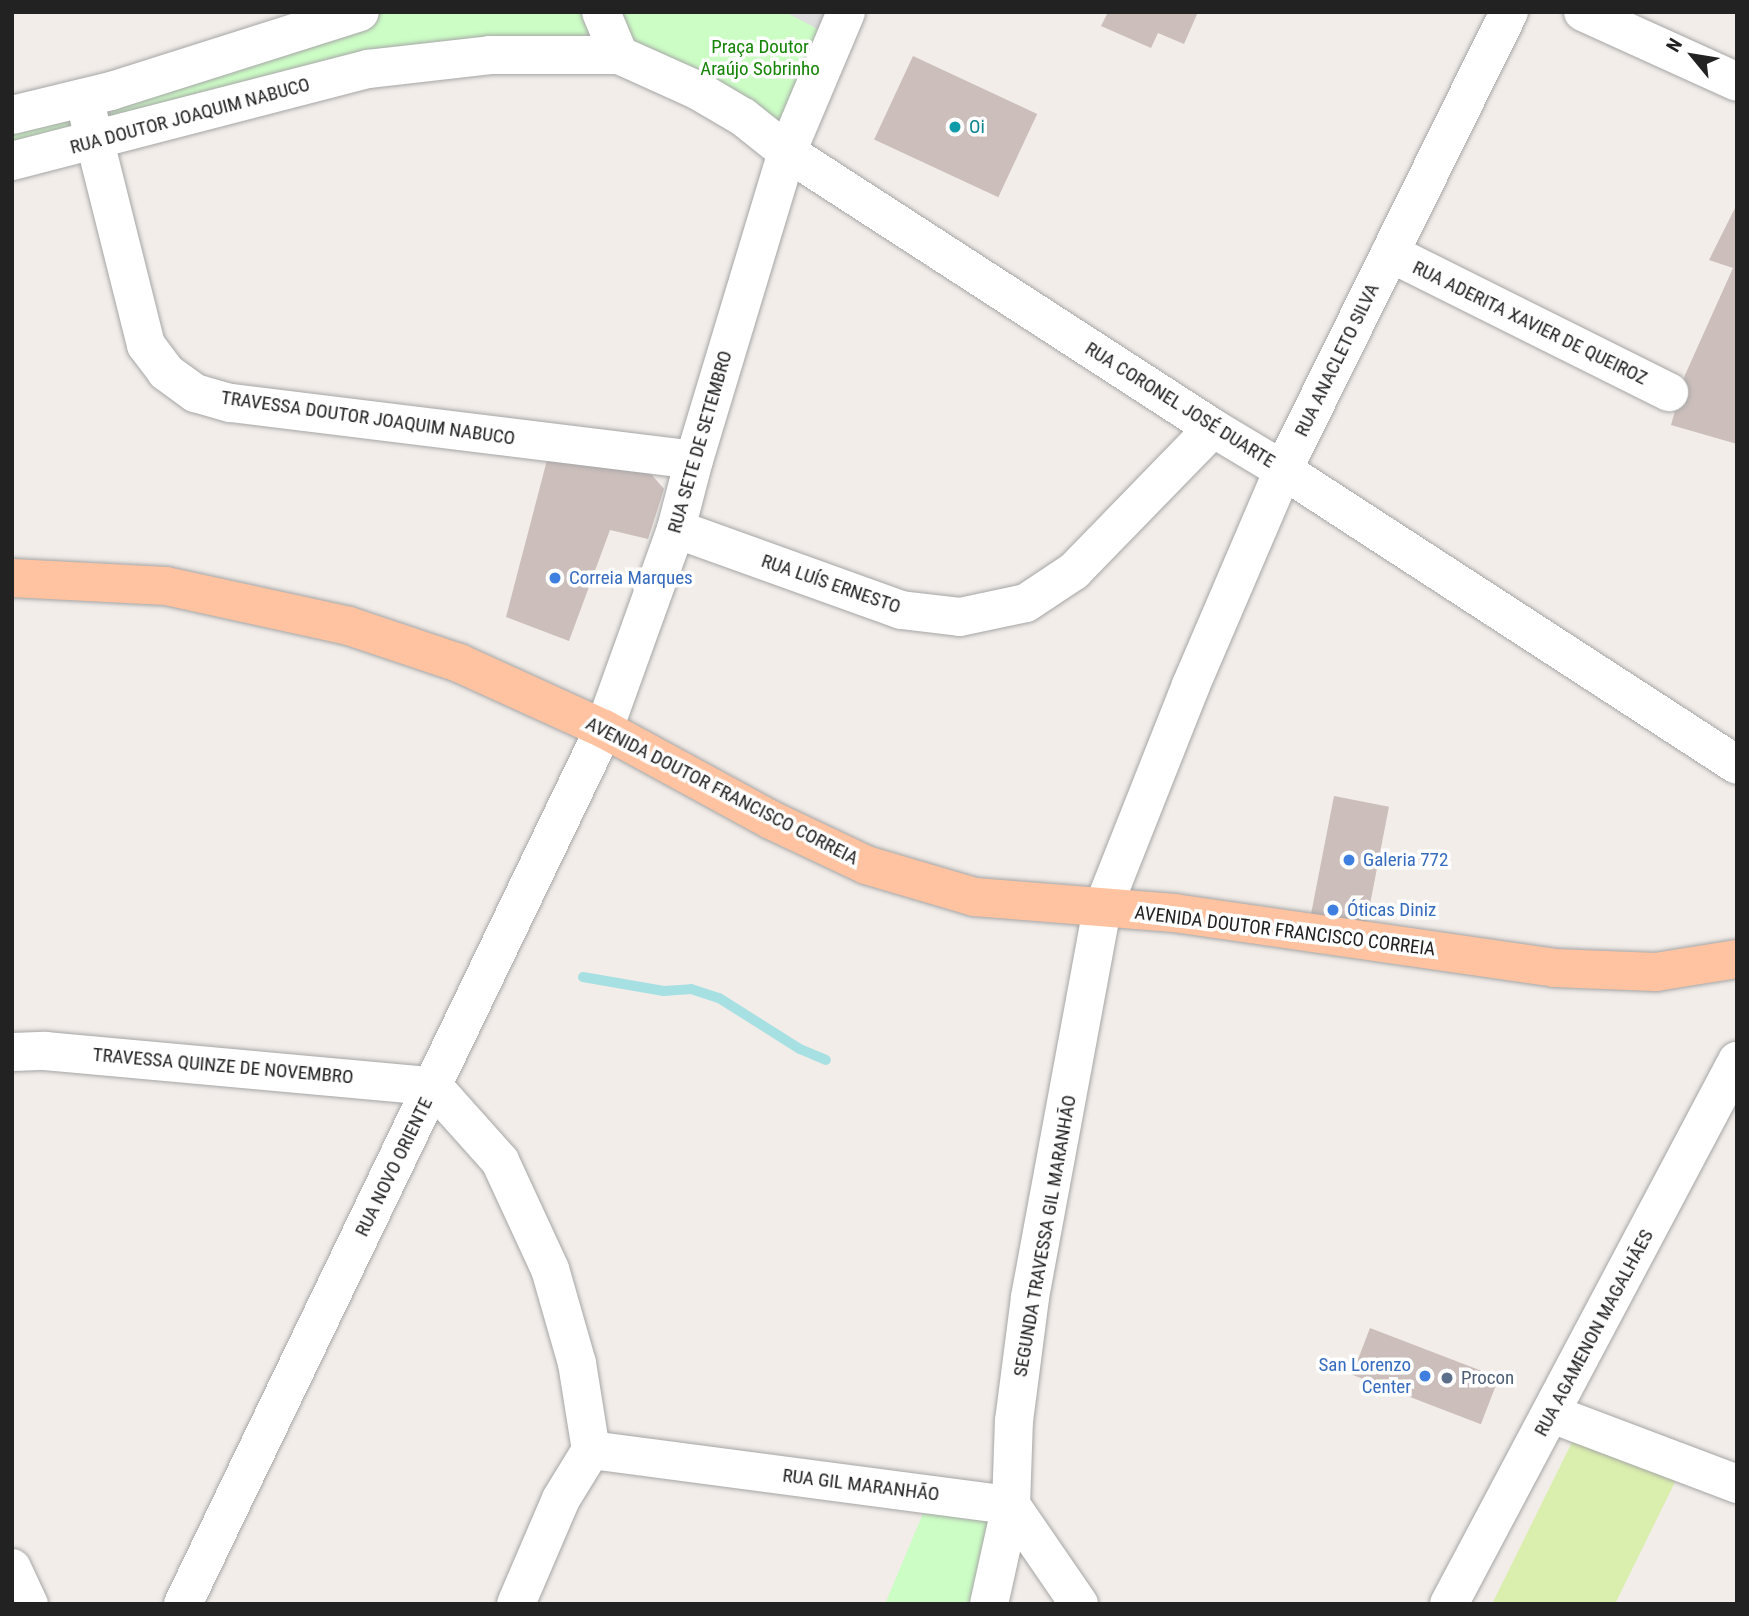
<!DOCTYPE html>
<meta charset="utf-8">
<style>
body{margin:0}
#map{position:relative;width:1749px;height:1616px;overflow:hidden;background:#f2ede9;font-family:"Roboto Condensed",sans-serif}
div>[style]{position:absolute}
.grass>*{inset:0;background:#daeead}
.park>*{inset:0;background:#ccfdc5}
.parking>*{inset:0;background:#dedede}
.stream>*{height:10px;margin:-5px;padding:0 5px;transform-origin:5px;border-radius:5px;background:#a7e0e2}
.building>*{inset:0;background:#cbbebb;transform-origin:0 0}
.roads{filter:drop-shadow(0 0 2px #a6a6a6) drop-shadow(0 0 2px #a6a6a6)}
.minor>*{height:38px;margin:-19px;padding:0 19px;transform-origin:19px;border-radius:19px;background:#fff}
.major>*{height:38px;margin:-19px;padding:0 19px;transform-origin:19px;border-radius:19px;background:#ffc3a1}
.dots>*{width:19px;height:19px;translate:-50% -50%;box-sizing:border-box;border:4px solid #fff;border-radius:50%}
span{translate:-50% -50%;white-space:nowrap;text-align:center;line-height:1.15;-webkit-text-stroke:7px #fff;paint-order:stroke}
.park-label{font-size:19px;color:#158407}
.street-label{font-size:19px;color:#222}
.culture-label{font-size:19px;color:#0d838f}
.left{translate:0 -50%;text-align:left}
.shop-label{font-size:19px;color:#366cbe}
.right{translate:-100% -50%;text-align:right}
.service-label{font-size:19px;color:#4e5e75}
.frame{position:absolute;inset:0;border:14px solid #222;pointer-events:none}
.north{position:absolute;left:1658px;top:21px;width:70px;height:70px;-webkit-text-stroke:5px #fff;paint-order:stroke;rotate:300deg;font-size:19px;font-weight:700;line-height:28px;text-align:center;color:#222}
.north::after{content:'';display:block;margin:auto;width:24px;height:32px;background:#222;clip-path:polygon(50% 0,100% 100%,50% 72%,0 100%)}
</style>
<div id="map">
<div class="grass">
<i style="clip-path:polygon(1580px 1426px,1679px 1474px,1615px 1604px,1492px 1604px)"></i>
</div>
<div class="park">
<i style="clip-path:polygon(360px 12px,601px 12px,619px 55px,490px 55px,12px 161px,12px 115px)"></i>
<i style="clip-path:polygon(618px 12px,834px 12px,779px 129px,635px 48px)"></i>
<i style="clip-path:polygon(927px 1504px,1018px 1516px,984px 1604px,885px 1604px)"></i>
</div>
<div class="parking">
<i style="clip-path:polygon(785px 12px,846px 12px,833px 37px)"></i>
</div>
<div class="stream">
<i style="left:583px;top:977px;width:82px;rotate:9.8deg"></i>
<i style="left:664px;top:991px;width:27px;rotate:-4deg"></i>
<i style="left:691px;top:989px;width:29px;rotate:18deg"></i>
<i style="left:719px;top:998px;width:96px;rotate:32.2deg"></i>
<i style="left:800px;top:1049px;width:28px;rotate:23deg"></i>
</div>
<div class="building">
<i style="clip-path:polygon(1108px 12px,1198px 12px,1184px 44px,1158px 33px,1151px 48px,1101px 26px)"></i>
<i style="left:913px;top:56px;width:137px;height:92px;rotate:25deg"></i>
<i style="clip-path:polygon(1737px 204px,1737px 444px,1671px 425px,1685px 375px,1733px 268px,1709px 260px)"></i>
<i style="clip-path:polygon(547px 460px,651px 474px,664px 489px,648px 539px,610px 530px,569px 641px,506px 617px)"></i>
<i style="left:1334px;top:796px;width:56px;height:120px;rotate:11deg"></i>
<i style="left:1370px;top:1328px;width:138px;height:50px;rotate:21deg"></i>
</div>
<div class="roads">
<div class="minor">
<i style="left:601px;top:12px;width:47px;rotate:67.3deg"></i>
<i style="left:1583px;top:12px;width:169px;rotate:24.4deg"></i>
<i style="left:84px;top:98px;width:255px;rotate:75.9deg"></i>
<i style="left:146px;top:345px;width:34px;rotate:53deg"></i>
<i style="left:166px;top:372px;width:36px;rotate:36deg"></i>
<i style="left:195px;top:393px;width:37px;rotate:16deg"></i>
<i style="left:231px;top:403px;width:466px;rotate:7deg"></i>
<i style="left:12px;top:115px;width:102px;rotate:-13.6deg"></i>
<i style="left:111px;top:91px;width:261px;rotate:-17.6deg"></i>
<i style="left:12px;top:161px;width:368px;rotate:-14.5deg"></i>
<i style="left:368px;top:69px;width:123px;rotate:-6.5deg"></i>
<i style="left:490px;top:55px;width:129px"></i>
<i style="left:619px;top:55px;width:85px;rotate:24.2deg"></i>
<i style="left:697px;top:90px;width:53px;rotate:30.4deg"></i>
<i style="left:743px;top:117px;width:56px;rotate:38.5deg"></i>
<i style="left:787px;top:152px;width:508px;rotate:32.94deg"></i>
<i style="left:1213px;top:428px;width:82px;rotate:31deg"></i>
<i style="left:1283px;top:470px;width:541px;rotate:33.01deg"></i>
<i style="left:1390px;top:253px;width:312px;rotate:26.5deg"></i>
<i style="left:676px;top:529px;width:239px;rotate:19.8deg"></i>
<i style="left:901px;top:610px;width:59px;rotate:6.8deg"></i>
<i style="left:960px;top:617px;width:67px;rotate:-12deg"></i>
<i style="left:1026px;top:603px;width:58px;rotate:-33.7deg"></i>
<i style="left:1074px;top:571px;width:199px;rotate:-45.8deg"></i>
<i style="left:12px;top:1052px;width:33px;rotate:-2deg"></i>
<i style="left:45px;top:1051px;width:390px;rotate:5.2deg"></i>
<i style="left:433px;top:1086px;width:101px;rotate:48.2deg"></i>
<i style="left:500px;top:1161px;width:119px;rotate:65.2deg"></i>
<i style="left:550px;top:1269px;width:98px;rotate:74deg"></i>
<i style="left:577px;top:1363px;width:88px;rotate:80.9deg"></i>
<i style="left:591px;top:1450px;width:57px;rotate:121.5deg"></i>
<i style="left:561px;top:1499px;width:114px;rotate:113.2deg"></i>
<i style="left:1552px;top:1414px;width:198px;rotate:20.7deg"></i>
<i style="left:591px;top:1450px;width:424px;rotate:7.5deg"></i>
<i style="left:1011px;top:1505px;width:120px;rotate:55.5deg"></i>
<i style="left:12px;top:1568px;width:40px;rotate:65deg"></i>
<i style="left:183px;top:1604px;width:971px;rotate:-64.31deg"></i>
<i style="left:604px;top:729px;width:213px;rotate:-70.2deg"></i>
<i style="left:676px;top:529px;width:71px;rotate:-75.4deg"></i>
<i style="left:694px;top:460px;width:322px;rotate:-73.2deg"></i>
<i style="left:787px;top:152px;width:152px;rotate:-67.1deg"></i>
<i style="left:989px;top:1604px;width:101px;rotate:-77.5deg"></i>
<i style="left:1011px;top:1505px;width:84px;rotate:-88deg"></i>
<i style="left:1014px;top:1421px;width:125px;rotate:-82.6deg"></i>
<i style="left:1030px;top:1297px;width:394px;rotate:-79.5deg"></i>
<i style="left:1102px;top:910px;width:242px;rotate:-68.4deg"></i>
<i style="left:1191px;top:685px;width:234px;rotate:-66.8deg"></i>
<i style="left:1283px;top:470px;width:511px;rotate:-63.74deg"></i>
<i style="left:1449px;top:1604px;width:615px;rotate:-62.06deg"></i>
</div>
<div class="major">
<i style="left:12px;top:578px;width:154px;rotate:3deg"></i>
<i style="left:166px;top:586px;width:187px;rotate:12.3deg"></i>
<i style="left:349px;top:626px;width:116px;rotate:18.6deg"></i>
<i style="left:459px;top:663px;width:159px;rotate:24.5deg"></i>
<i style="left:604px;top:729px;width:190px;rotate:28.6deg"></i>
<i style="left:771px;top:820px;width:105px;rotate:25.3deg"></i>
<i style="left:866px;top:865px;width:114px;rotate:16.4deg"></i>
<i style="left:975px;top:897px;width:200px;rotate:4.6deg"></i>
<i style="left:1174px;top:913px;width:384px;rotate:8.2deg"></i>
<i style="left:1554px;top:968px;width:102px;rotate:2.2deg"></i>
<i style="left:1656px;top:972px;width:82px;rotate:-9.1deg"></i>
</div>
</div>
<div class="dots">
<i style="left:955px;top:127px;background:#0f9aa8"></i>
<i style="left:555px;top:578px;background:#3f7fe0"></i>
<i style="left:1349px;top:860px;background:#3f7fe0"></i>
<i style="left:1333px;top:910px;background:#3f7fe0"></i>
<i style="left:1425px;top:1376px;background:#3f7fe0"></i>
<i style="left:1447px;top:1378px;background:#5c6f8a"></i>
</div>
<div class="park-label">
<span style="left:760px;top:58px">Praça Doutor<br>Araújo Sobrinho</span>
</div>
<div class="street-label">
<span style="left:190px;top:116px;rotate:-15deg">RUA DOUTOR JOAQUIM NABUCO</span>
<span style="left:1530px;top:323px;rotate:26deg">RUA ADERITA XAVIER DE QUEIROZ</span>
<span style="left:1337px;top:360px;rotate:-64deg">RUA ANACLETO SILVA</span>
<span style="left:1180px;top:405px;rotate:32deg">RUA CORONEL JOSÉ DUARTE</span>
<span style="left:368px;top:418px;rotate:8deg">TRAVESSA DOUTOR JOAQUIM NABUCO</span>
<span style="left:700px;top:442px;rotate:-74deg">RUA SETE DE SETEMBRO</span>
<span style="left:831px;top:584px;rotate:19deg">RUA LUÍS ERNESTO</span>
<span style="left:722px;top:791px;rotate:27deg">AVENIDA DOUTOR FRANCISCO CORREIA</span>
<span style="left:1285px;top:931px;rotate:7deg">AVENIDA DOUTOR FRANCISCO CORREIA</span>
<span style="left:223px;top:1066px;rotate:5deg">TRAVESSA QUINZE DE NOVEMBRO</span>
<span style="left:394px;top:1167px;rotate:-64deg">RUA NOVO ORIENTE</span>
<span style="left:1045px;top:1236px;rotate:-80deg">SEGUNDA TRAVESSA GIL MARANHÃO</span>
<span style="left:1594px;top:1333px;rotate:-62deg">RUA AGAMENON MAGALHÃES</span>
<span style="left:861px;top:1485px;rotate:7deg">RUA GIL MARANHÃO</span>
</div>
<div class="culture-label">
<span class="left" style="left:969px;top:127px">Oi</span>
</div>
<div class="shop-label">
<span class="left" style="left:569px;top:578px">Correia Marques</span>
<span class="left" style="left:1363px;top:860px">Galeria 772</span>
<span class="left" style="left:1347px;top:910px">Óticas Diniz</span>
<span class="right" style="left:1411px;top:1376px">San Lorenzo<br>Center</span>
</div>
<div class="service-label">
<span class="left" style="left:1461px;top:1378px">Procon</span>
</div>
<div class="frame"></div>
<div class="north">N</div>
</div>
